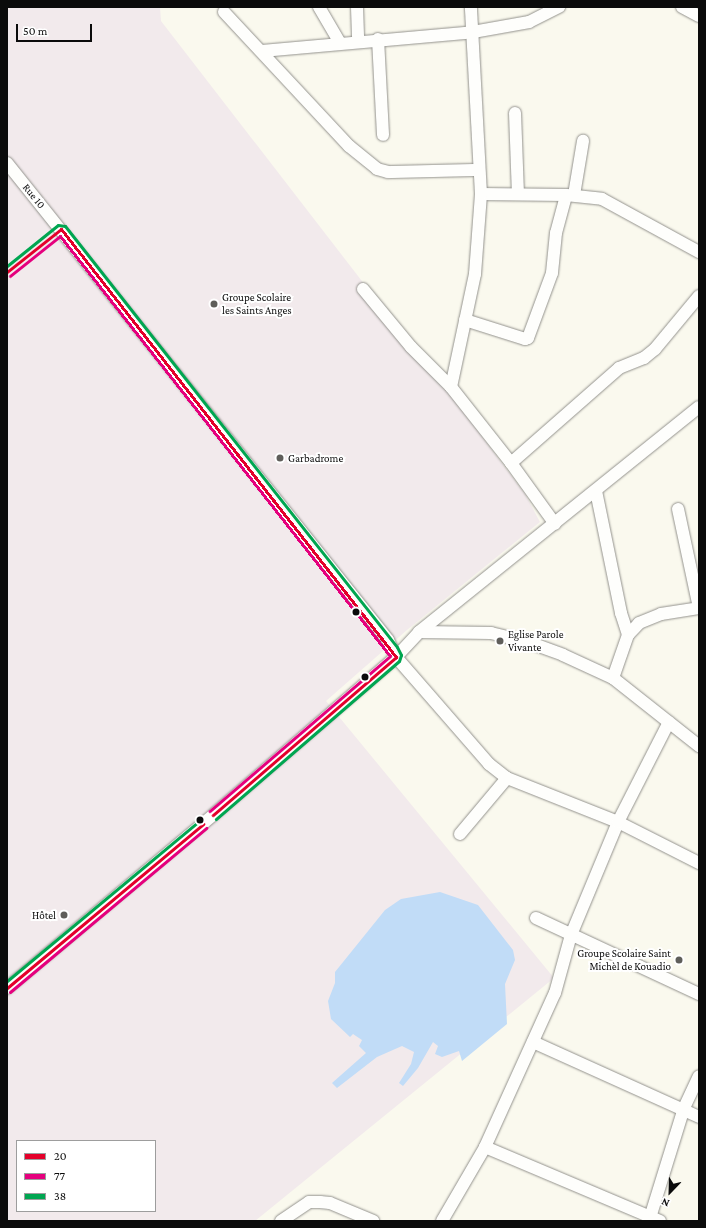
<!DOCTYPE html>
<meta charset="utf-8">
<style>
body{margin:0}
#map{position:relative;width:706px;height:1228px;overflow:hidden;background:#faf9ee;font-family:"Crimson Pro",serif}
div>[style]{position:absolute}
.industrial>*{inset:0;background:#f2eaec}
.water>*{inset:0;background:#c1dcf7}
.roads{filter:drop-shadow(0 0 1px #93928d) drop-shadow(0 0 1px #93928d)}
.minor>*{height:12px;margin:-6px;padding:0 6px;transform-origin:6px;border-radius:6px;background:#fefefc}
.bus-1>*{height:3px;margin:-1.5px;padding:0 1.5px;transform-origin:1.5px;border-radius:1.5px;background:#e4002b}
.bus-2>*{height:3px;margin:-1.5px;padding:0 1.5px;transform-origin:1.5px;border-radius:1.5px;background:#e5007d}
.bus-3>*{height:3px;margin:-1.5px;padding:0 1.5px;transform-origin:1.5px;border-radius:1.5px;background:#00a651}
.dots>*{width:11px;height:11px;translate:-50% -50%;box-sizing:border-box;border:2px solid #fff;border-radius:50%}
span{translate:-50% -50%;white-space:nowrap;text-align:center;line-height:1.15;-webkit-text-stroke:4px #fff;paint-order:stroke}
.street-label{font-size:11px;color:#0b0b0b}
.poi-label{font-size:11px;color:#0b0b0b}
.left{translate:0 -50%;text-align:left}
.right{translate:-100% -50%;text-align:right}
.frame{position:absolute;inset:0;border:8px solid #0b0b0b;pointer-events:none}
.legend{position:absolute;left:16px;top:1140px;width:140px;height:72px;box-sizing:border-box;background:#fff;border:1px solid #9d9d9d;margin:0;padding:5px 7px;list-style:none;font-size:12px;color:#0b0b0b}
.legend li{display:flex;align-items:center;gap:8px;height:20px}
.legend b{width:20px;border:1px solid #9d9d9d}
.north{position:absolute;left:650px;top:1172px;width:40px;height:40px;-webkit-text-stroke:3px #fff;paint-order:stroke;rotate:203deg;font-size:11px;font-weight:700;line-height:16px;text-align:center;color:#0b0b0b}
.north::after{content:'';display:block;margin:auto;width:14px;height:18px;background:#0b0b0b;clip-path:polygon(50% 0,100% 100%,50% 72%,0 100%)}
.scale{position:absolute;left:16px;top:24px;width:76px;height:18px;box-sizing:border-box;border:2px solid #0b0b0b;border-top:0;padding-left:5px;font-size:12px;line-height:14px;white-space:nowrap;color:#0b0b0b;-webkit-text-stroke:3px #fff;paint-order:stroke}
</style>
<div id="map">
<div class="industrial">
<i style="clip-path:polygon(evenodd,7px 7px,160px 7px,161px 21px,477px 430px,525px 494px,540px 522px,407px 630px,326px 701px,554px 978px,255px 1221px,7px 1221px,7px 7px,17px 1141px,155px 1141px,155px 1211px,17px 1211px,17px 1141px)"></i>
</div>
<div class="water">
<i style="clip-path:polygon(440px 892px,478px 905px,513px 950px,515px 960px,505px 984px,507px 1024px,462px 1061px,459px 1051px,442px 1057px,435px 1054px,438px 1046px,433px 1042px,418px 1068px,403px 1086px,399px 1083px,411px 1064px,414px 1052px,402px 1046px,377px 1057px,337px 1088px,332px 1083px,366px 1053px,359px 1046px,362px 1040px,353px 1034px,350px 1037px,331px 1019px,328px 1001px,335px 983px,335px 972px,385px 910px,401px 899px)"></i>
</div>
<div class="roads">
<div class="minor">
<i style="left:319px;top:7px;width:42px;rotate:59.7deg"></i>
<i style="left:357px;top:7px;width:34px;rotate:88deg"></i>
<i style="left:682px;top:7px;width:19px;rotate:28deg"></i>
<i style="left:224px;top:12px;width:183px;rotate:47deg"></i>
<i style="left:349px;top:146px;width:36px;rotate:39deg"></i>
<i style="left:377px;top:169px;width:11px;rotate:15deg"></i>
<i style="left:388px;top:172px;width:90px;rotate:-1.3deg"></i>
<i style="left:378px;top:39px;width:96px;rotate:87deg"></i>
<i style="left:262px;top:51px;width:212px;rotate:-5.1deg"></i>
<i style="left:473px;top:32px;width:57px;rotate:-10.1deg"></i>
<i style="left:529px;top:22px;width:34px;rotate:-27deg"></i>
<i style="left:515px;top:113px;width:81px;rotate:87.9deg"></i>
<i style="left:7px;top:163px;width:610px;rotate:51.38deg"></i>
<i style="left:388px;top:640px;width:19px;rotate:65deg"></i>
<i style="left:396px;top:657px;width:142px;rotate:49deg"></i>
<i style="left:489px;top:764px;width:23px;rotate:38deg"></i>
<i style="left:507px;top:778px;width:119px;rotate:21.6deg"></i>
<i style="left:618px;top:822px;width:91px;rotate:26.8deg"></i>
<i style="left:481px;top:194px;width:85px;rotate:0.7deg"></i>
<i style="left:566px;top:195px;width:36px;rotate:6deg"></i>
<i style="left:602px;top:199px;width:111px;rotate:28.7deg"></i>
<i style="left:574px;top:195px;width:55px;rotate:-80.5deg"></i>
<i style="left:363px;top:289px;width:75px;rotate:50.4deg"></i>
<i style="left:411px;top:347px;width:57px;rotate:45deg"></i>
<i style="left:451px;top:387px;width:97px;rotate:51.7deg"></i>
<i style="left:511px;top:463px;width:75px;rotate:54.2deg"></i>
<i style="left:465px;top:320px;width:63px;rotate:17.6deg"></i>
<i style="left:525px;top:339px;width:3px;rotate:-18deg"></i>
<i style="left:528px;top:338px;width:69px;rotate:-69.7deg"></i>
<i style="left:552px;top:273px;width:40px;rotate:-84.3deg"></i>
<i style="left:556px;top:233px;width:39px;rotate:-75deg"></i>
<i style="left:451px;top:387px;width:116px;rotate:-78deg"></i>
<i style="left:475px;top:274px;width:80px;rotate:-85.7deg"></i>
<i style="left:481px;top:194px;width:187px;rotate:-93.1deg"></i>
<i style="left:511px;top:463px;width:144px;rotate:-41.3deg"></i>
<i style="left:619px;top:368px;width:27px;rotate:-22deg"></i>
<i style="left:644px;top:358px;width:14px;rotate:-39deg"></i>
<i style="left:655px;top:349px;width:69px;rotate:-50.3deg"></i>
<i style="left:596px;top:491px;width:125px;rotate:78.4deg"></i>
<i style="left:621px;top:613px;width:23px;rotate:72deg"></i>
<i style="left:678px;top:509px;width:101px;rotate:78deg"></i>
<i style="left:419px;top:632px;width:72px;rotate:0.8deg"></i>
<i style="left:491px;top:633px;width:38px;rotate:14deg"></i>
<i style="left:528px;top:642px;width:37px;rotate:20deg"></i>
<i style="left:563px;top:655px;width:55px;rotate:24.7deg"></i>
<i style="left:613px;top:678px;width:110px;rotate:38.3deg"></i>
<i style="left:613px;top:678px;width:46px;rotate:-70.8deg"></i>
<i style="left:628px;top:635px;width:16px;rotate:-47deg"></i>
<i style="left:639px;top:623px;width:24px;rotate:-22deg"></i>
<i style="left:661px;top:614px;width:38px;rotate:-9deg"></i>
<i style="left:460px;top:834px;width:73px;rotate:-50deg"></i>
<i style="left:536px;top:918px;width:180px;rotate:25deg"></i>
<i style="left:7px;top:988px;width:269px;rotate:-40deg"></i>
<i style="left:213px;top:815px;width:242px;rotate:-40.8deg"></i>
<i style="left:396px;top:657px;width:34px;rotate:-47deg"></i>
<i style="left:419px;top:632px;width:359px;rotate:-38.8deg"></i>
<i style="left:533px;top:1042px;width:182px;rotate:24.3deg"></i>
<i style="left:485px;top:1147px;width:190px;rotate:22.9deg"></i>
<i style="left:281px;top:1221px;width:34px;rotate:-34deg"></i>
<i style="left:309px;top:1202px;width:11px"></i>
<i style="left:320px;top:1202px;width:10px;rotate:6deg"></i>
<i style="left:330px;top:1203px;width:47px;rotate:22.7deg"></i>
<i style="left:442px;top:1221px;width:86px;rotate:-59.8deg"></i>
<i style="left:485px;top:1147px;width:169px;rotate:-65.6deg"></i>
<i style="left:555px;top:993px;width:60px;rotate:-74.6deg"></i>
<i style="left:571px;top:935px;width:122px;rotate:-67.4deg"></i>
<i style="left:618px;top:822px;width:112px;rotate:-63deg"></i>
<i style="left:649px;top:1221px;width:118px;rotate:-72.8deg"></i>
<i style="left:684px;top:1108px;width:35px;rotate:-65deg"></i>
</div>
</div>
<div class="bus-1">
<i style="left:7px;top:272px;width:69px;rotate:-38.5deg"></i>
<i style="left:61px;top:229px;width:544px;rotate:51.95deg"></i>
<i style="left:396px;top:657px;width:242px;rotate:139.2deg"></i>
<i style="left:7px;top:988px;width:256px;rotate:-39.9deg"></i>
</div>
<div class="bus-2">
<i style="left:10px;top:276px;width:64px;rotate:-38.7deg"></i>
<i style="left:60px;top:236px;width:534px;rotate:51.84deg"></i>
<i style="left:390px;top:656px;width:238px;rotate:139.3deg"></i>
<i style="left:10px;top:992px;width:256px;rotate:-39.9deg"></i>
</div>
<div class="bus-3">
<i style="left:7px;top:266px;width:65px;rotate:-38.8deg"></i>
<i style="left:58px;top:225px;width:7px;rotate:8deg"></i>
<i style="left:65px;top:226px;width:536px;rotate:51.74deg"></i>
<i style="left:397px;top:647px;width:9px;rotate:63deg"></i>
<i style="left:401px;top:655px;width:6px;rotate:108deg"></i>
<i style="left:399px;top:661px;width:242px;rotate:139.2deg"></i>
<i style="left:7px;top:981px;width:251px;rotate:-39.8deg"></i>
</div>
<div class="dots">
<i style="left:214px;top:304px;background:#5f5e5a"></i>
<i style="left:280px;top:458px;background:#5f5e5a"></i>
<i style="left:356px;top:612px;background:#0b0b0b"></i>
<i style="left:500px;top:641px;background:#5f5e5a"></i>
<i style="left:365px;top:677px;background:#0b0b0b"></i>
<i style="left:200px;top:820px;background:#0b0b0b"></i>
<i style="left:64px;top:915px;background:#5f5e5a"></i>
<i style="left:679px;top:960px;background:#5f5e5a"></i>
</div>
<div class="street-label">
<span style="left:34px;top:196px;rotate:51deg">Rue 10</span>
</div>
<div class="poi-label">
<span class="left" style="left:222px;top:304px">Groupe Scolaire<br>les Saints Anges</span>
<span class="left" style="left:288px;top:458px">Garbadrome</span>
<span class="left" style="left:508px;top:641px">Eglise Parole<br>Vivante</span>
<span class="right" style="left:56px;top:915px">Hôtel</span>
<span class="right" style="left:671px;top:960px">Groupe Scolaire Saint<br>Michèl de Kouadio</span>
</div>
<div class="frame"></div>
<ul class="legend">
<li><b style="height:5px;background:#e4002b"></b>20</li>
<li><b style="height:5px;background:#e5007d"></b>77</li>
<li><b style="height:5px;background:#00a651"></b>38</li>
</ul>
<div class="north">N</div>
<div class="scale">50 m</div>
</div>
